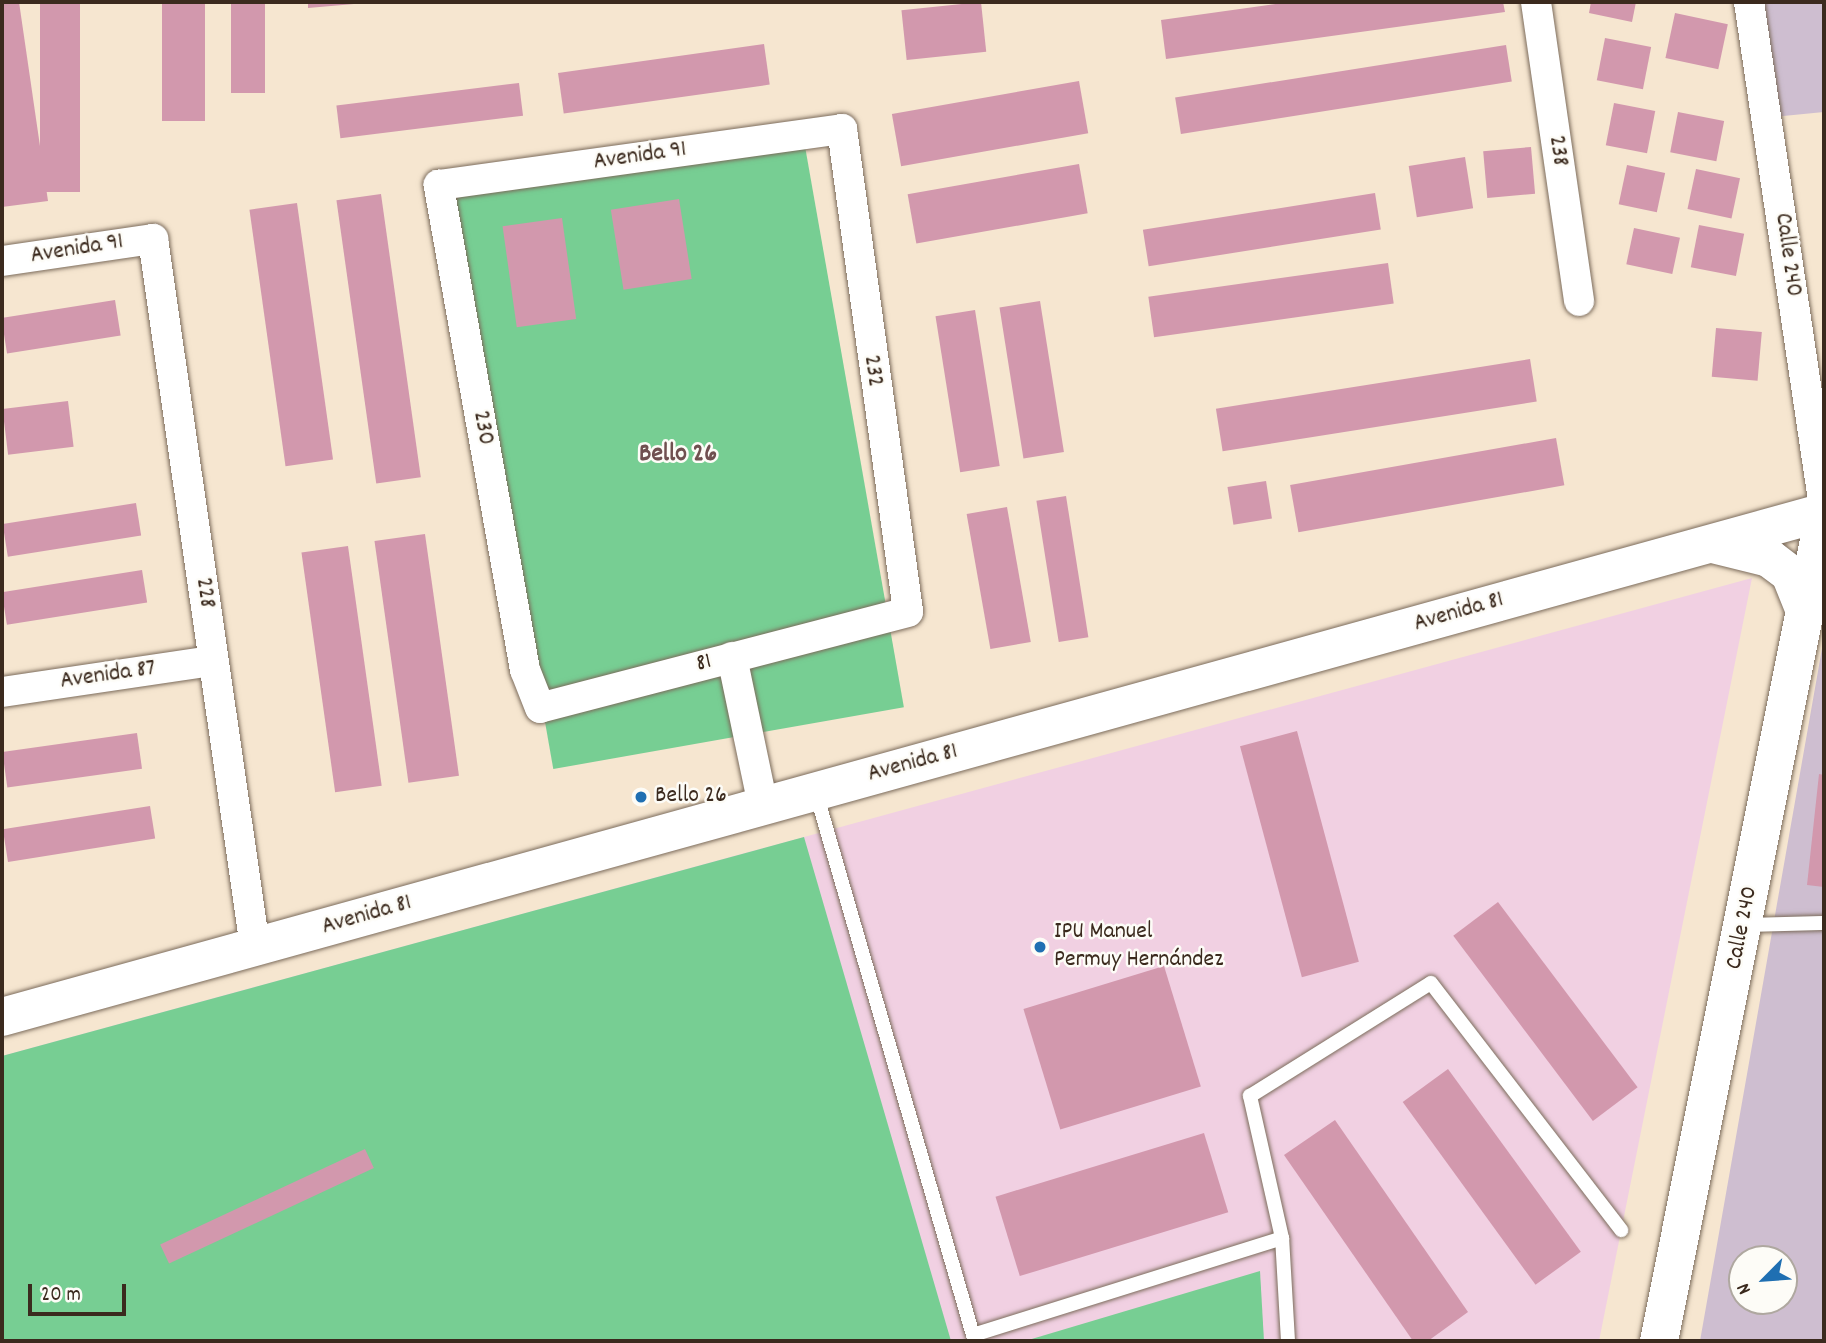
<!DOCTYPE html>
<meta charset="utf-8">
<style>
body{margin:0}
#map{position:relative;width:1826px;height:1343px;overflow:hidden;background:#f6e6d0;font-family:Dekko,sans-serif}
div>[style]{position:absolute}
.built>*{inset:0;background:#f1d0e2}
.industrial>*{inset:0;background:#cebed0}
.green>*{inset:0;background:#77ce93;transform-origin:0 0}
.building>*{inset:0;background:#d298ad;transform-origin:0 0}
.roads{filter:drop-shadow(0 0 2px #7c6c5c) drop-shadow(0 0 2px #7c6c5c)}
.lane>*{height:14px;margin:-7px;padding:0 7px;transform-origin:7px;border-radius:7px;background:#fff}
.street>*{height:30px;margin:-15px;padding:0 15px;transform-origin:15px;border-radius:15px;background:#fff}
.secondary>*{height:38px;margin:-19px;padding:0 19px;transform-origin:19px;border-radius:19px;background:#fff}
.dots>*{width:19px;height:19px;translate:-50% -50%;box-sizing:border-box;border:4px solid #fdfcf7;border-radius:50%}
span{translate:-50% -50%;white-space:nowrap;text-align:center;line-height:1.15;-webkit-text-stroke:5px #fdfcf7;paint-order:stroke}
.street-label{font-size:24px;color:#3b2a1e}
.poi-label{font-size:24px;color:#3b2a1e}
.left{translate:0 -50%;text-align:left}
.neighbourhood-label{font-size:26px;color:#705050;font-weight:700}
.frame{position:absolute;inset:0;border:4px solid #3b2a1e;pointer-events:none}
.north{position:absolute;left:1728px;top:1245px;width:70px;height:70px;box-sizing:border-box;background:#fdfcf7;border:2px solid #afa8a0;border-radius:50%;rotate:245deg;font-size:19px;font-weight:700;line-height:28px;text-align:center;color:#3b2a1e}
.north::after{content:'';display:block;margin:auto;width:24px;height:32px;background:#1f6fb2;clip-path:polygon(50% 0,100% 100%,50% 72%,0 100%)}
.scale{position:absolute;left:28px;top:1284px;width:98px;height:32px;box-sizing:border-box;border:4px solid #3b2a1e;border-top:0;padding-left:9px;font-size:21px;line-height:24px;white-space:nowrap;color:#3b2a1e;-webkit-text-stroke:5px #fdfcf7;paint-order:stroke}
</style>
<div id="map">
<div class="built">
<i style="clip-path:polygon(1752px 578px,1599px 1341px,2px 1341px,2px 1056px)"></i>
</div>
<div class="industrial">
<i style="clip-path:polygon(1758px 2px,1824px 2px,1824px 112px,1773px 117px)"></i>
<i style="clip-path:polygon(evenodd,1824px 637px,1824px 1341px,1700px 1341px,1824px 637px,1742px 1259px,1784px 1259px,1784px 1301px,1742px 1301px,1742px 1259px)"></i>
</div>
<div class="green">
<i style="left:803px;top:135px;width:581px;height:356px;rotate:80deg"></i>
<i style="clip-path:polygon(804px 837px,951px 1341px,2px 1341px,2px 1056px)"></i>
<i style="clip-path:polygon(1260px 1271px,1264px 1341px,1025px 1341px)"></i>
</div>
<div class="building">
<i style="clip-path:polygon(2px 2px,19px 2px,48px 201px,2px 207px)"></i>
<i style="left:40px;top:2px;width:40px;height:190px"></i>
<i style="left:162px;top:2px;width:43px;height:119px"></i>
<i style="left:231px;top:2px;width:34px;height:91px"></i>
<i style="clip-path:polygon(308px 2px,354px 2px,354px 4px,308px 8px)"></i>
<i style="left:981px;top:2px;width:50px;height:80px;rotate:84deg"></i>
<i style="clip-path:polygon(1290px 2px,1503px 2px,1505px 12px,1166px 59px,1161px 20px)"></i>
<i style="clip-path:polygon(1591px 2px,1636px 2px,1632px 22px,1589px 13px)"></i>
<i style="left:1675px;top:13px;width:54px;height:46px;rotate:12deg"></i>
<i style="left:1605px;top:38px;width:47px;height:43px;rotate:11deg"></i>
<i style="left:764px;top:44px;width:41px;height:208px;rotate:82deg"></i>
<i style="left:1506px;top:45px;width:37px;height:335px;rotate:81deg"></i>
<i style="left:1079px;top:81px;width:53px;height:190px;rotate:80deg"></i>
<i style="left:519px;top:83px;width:33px;height:184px;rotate:83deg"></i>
<i style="left:1614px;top:103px;width:42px;height:43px;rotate:11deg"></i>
<i style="left:1678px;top:112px;width:47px;height:41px;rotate:11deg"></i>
<i style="left:1531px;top:147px;width:47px;height:48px;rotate:85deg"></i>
<i style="left:1465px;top:157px;width:52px;height:57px;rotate:81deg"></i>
<i style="left:1079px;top:164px;width:50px;height:174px;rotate:80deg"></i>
<i style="left:1627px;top:165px;width:39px;height:40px;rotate:12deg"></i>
<i style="left:1696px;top:169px;width:45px;height:41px;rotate:12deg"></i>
<i style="left:1375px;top:193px;width:37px;height:235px;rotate:81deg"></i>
<i style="left:381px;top:194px;width:286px;height:45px;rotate:82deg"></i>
<i style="left:679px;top:199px;width:81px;height:69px;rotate:81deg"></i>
<i style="left:297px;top:203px;width:259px;height:48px;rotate:82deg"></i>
<i style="left:562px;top:218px;width:102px;height:60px;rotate:82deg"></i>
<i style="left:1699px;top:225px;width:46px;height:43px;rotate:11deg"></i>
<i style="left:1634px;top:228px;width:47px;height:37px;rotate:12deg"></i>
<i style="left:1388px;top:263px;width:41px;height:242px;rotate:82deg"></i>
<i style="left:115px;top:300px;width:36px;height:115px;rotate:81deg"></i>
<i style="left:1040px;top:301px;width:153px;height:41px;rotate:81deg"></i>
<i style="left:975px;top:310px;width:158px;height:40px;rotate:81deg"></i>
<i style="left:1716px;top:328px;width:46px;height:49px;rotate:5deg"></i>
<i style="left:1530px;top:359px;width:43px;height:318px;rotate:81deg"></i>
<i style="left:68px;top:401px;width:46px;height:66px;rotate:83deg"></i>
<i style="left:1556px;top:438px;width:48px;height:270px;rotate:80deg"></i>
<i style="left:1266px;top:481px;width:38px;height:39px;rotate:81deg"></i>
<i style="left:1066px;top:496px;width:143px;height:30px;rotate:81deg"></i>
<i style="left:136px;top:503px;width:33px;height:135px;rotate:81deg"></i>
<i style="left:1007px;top:507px;width:137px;height:41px;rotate:80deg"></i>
<i style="left:425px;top:534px;width:244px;height:51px;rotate:82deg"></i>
<i style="left:348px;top:546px;width:242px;height:47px;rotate:82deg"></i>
<i style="left:142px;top:570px;width:33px;height:142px;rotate:81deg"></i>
<i style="left:1297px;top:731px;width:239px;height:59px;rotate:75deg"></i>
<i style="left:137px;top:733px;width:36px;height:136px;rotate:82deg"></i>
<i style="clip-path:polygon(1819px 774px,1824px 775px,1824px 887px,1807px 885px)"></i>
<i style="left:150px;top:806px;width:33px;height:149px;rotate:81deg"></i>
<i style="left:1498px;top:902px;width:232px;height:56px;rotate:53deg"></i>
<i style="left:1164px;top:966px;width:126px;height:147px;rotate:73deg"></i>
<i style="left:1448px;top:1069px;width:226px;height:56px;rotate:54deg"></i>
<i style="clip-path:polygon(1335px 1120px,1468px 1312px,1428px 1341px,1413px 1341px,1284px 1155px)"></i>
<i style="left:1204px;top:1133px;width:83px;height:218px;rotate:73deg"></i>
<i style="left:365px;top:1149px;width:21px;height:226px;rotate:65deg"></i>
</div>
<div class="roads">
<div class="lane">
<i style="left:816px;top:793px;width:564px;rotate:73.85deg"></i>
<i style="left:973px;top:1335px;width:324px;rotate:-17.4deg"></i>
<i style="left:1745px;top:925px;width:79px;rotate:-1.5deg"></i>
<i style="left:1288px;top:1341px;width:103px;rotate:-93.3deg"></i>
<i style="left:1282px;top:1238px;width:146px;rotate:-102.7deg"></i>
<i style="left:1250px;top:1096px;width:213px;rotate:-32deg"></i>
<i style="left:1431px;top:983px;width:312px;rotate:52.4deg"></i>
</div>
<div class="street">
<i style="left:1536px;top:2px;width:302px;rotate:81.8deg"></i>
<i style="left:1749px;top:2px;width:511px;rotate:81.55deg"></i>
<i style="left:842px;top:129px;width:487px;rotate:82.2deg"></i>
<i style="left:908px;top:612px;width:380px;rotate:165.4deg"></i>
<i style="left:540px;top:708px;width:41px;rotate:-111.5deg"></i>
<i style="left:525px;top:670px;width:493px;rotate:-100.1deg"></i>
<i style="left:439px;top:185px;width:407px;rotate:-7.9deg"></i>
<i style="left:2px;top:261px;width:153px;rotate:-8.3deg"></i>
<i style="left:153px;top:239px;width:715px;rotate:81.8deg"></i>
<i style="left:732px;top:657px;width:152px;rotate:78.2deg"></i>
<i style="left:2px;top:692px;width:213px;rotate:-8.4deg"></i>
</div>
<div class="secondary">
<i style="left:1713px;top:544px;width:58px;rotate:14deg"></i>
<i style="left:1769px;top:558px;width:26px;rotate:37deg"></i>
<i style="left:1790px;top:574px;width:40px;rotate:68deg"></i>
<i style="left:2px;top:1017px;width:1891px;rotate:-15.49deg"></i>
<i style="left:1659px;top:1341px;width:842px;rotate:-78.7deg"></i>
</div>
</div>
<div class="dots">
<i style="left:641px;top:797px;background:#1f6fb2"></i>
<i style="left:1040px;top:947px;background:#1f6fb2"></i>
</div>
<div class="street-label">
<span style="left:1557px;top:151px;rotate:82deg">238</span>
<span style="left:640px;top:157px;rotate:-8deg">Avenida 91</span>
<span style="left:77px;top:250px;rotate:-9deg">Avenida 91</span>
<span style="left:1787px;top:255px;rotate:82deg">Calle 240</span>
<span style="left:872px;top:371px;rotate:82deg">232</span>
<span style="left:482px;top:428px;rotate:80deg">230</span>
<span style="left:204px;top:593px;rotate:82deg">228</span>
<span style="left:1459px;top:613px;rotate:-16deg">Avenida 81</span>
<span style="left:704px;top:664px;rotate:-15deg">81</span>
<span style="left:108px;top:676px;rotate:-8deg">Avenida 87</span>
<span style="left:913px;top:764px;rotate:-15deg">Avenida 81</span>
<span style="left:367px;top:916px;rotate:-16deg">Avenida 81</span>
<span style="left:1743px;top:928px;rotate:-79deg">Calle 240</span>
</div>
<div class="poi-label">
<span class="left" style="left:655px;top:797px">Bello 26</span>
<span class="left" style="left:1054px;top:947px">IPU Manuel<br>Permuy Hernández</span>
</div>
<div class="neighbourhood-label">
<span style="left:678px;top:455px">Bello 26</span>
</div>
<div class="frame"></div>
<div class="north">N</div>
<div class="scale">20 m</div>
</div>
